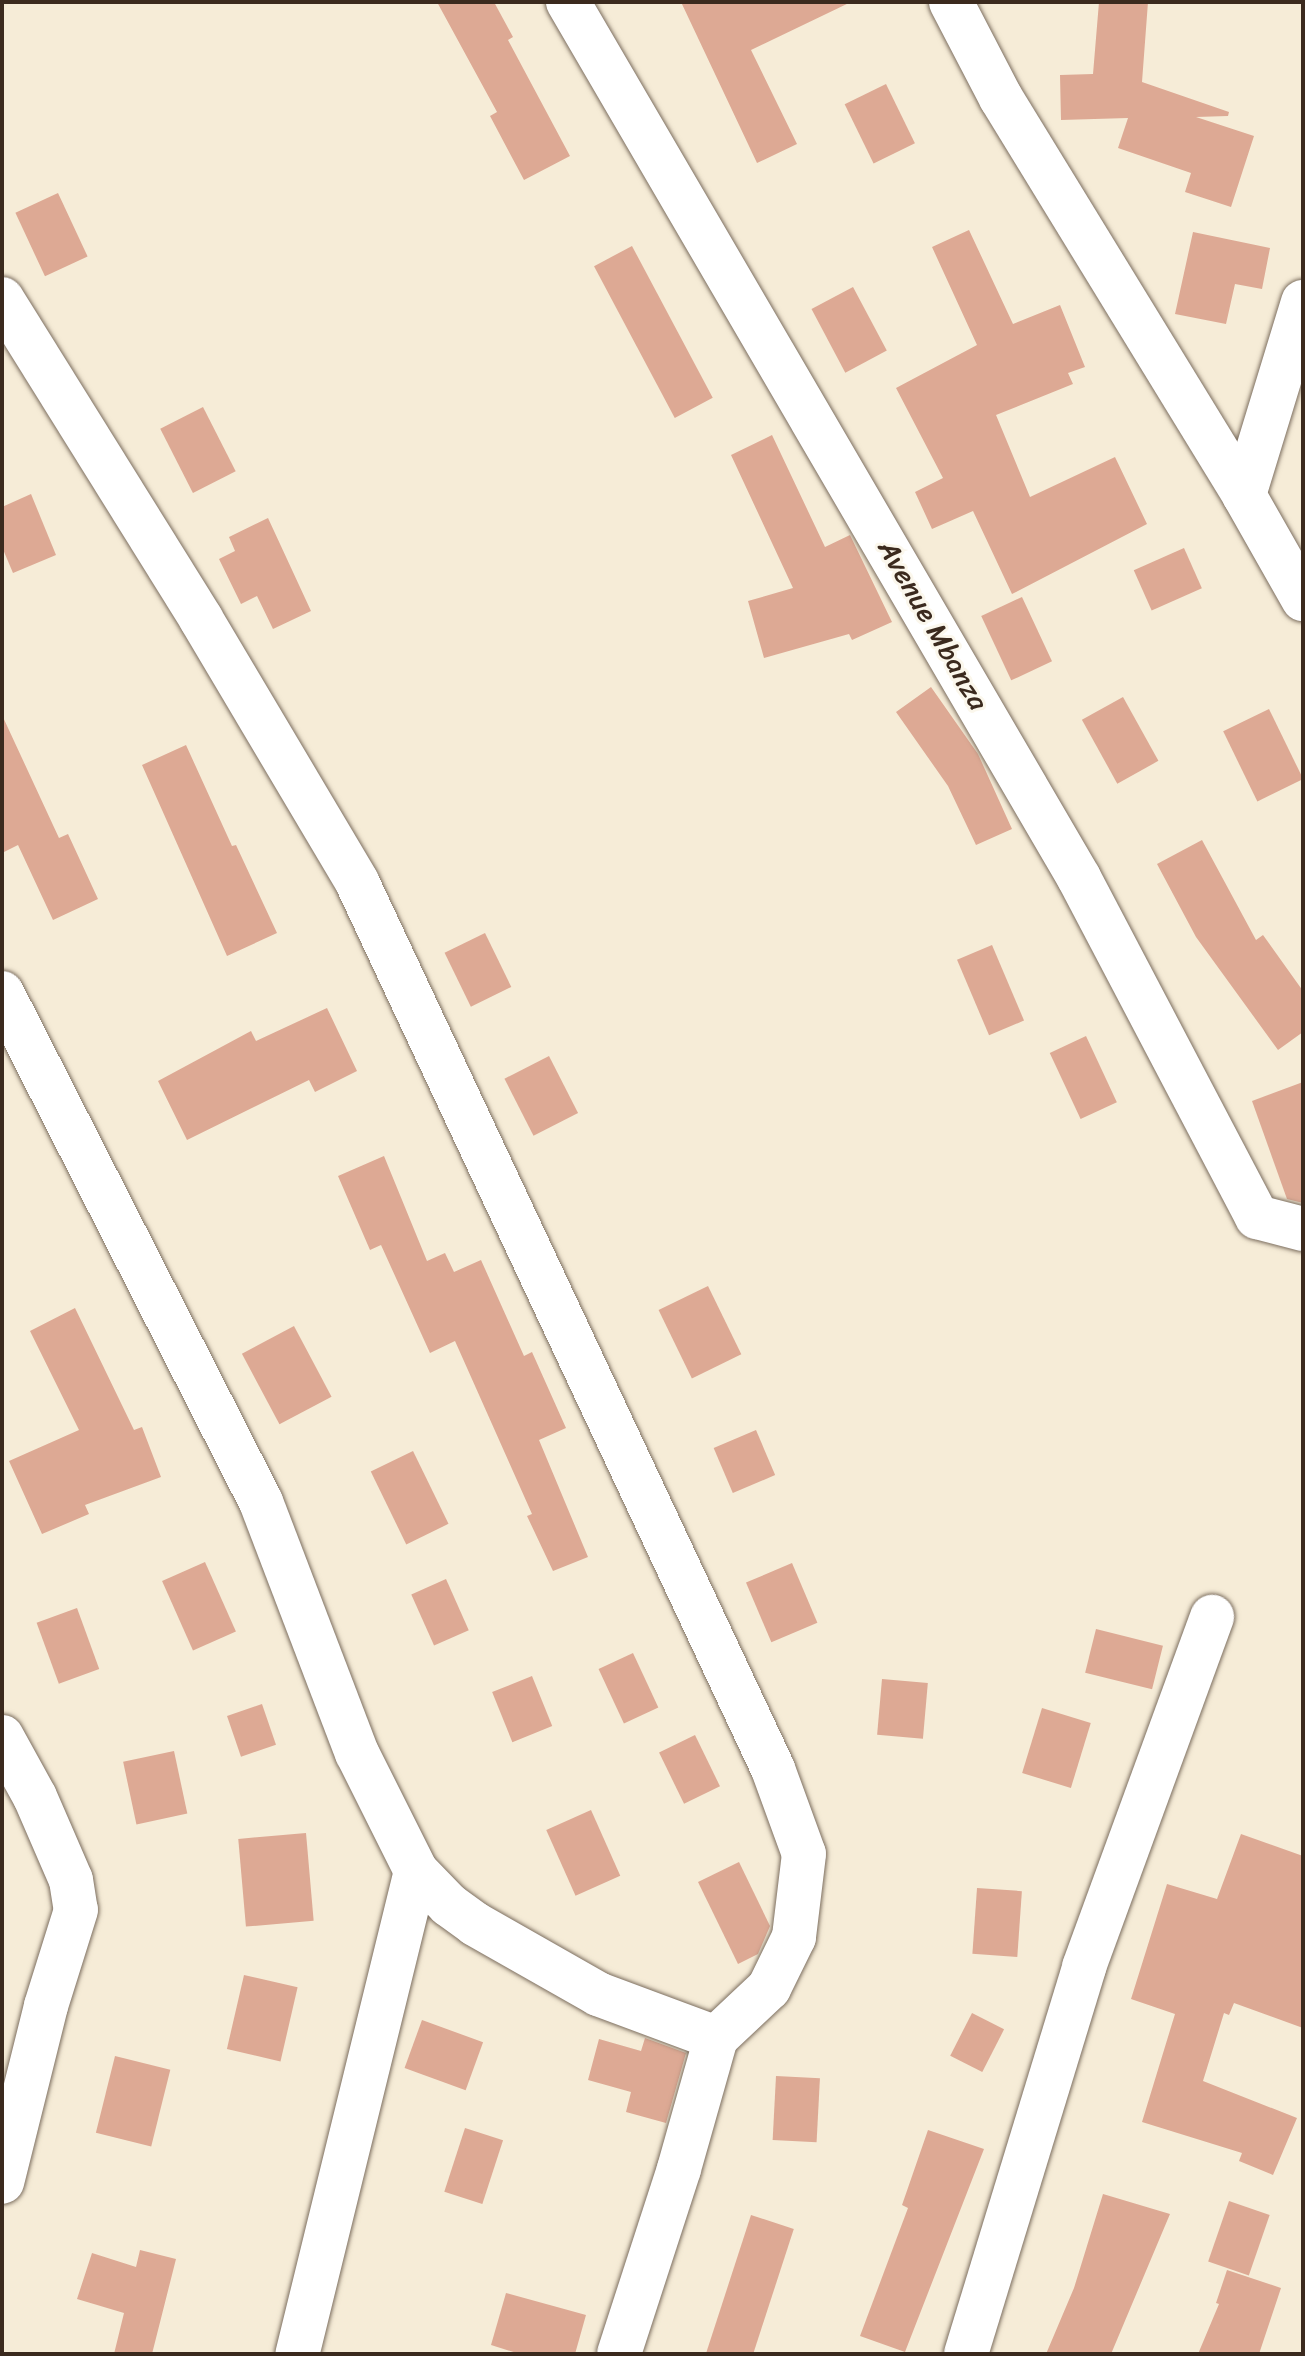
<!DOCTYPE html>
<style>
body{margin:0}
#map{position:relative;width:1305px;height:2356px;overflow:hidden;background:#f6ecd7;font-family:Sriracha,sans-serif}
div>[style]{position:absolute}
.building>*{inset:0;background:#dda994;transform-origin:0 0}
.roads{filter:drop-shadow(0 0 2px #7c6e5f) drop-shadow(0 0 2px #7c6e5f)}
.minor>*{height:44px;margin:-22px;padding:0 22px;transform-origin:22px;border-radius:22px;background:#fff}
span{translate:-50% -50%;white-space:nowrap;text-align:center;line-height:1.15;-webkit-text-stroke:6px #fbf7ec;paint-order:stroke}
.street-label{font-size:28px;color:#3b2a1e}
.frame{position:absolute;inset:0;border:4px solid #3b2a1e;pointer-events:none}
</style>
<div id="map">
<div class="building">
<i style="clip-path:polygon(437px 2px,494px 2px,513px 37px,508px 40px,570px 156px,524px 180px,490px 116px,497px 112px)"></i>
<i style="clip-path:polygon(681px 2px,851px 2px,751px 50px,797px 144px,757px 163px)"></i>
<i style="clip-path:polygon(1099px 2px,1148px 2px,1142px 82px,1229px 112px,1228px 116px,1196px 117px,1254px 136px,1231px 207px,1185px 192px,1191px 173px,1118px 148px,1128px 118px,1061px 120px,1060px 75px,1093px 74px)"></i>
<i style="left:886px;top:84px;width:66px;height:46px;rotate:64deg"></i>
<i style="left:58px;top:193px;width:70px;height:47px;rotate:65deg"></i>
<i style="clip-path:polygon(969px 230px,1013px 324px,1060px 305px,1085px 367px,1068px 373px,1073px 384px,996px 415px,1030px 497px,1115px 457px,1147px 524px,1012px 594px,973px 511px,932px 529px,915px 492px,943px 478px,896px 388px,977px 345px,932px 247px)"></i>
<i style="clip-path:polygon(1193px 232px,1270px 248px,1262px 289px,1235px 284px,1226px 324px,1175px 314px)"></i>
<i style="left:632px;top:246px;width:172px;height:43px;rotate:62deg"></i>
<i style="left:853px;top:287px;width:72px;height:47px;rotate:62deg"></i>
<i style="left:203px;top:407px;width:72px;height:48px;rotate:63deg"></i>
<i style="clip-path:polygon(772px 435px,825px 547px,850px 535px,892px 622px,852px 640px,849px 634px,764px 658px,748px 601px,793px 588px,731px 455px)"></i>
<i style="clip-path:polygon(31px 494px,56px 555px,13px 573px,2px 547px,2px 507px)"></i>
<i style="clip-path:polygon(268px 518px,311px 611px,273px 629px,257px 596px,241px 604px,219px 559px,235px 551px,229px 537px)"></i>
<i style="left:1184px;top:548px;width:44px;height:55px;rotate:66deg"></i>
<i style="left:1022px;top:597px;width:71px;height:45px;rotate:65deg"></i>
<i style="clip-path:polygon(931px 687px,978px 754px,1012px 829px,976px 845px,948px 786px,896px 712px)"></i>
<i style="left:1123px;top:697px;width:73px;height:47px;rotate:61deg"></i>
<i style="left:1269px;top:709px;width:78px;height:51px;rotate:64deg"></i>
<i style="clip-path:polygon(2px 715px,59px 838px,68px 834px,98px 899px,53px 920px,18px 845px,2px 853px)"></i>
<i style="clip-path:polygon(186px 745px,232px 846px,236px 845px,277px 933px,227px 956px,142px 765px)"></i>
<i style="clip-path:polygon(1202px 840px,1256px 940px,1263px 935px,1303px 991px,1303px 1032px,1278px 1050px,1196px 937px,1157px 864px)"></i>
<i style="left:485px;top:933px;width:60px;height:45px;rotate:64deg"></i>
<i style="left:992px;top:945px;width:82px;height:38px;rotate:67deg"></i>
<i style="clip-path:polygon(327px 1008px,357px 1071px,315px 1092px,309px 1080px,187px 1140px,158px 1081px,251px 1031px,256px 1041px)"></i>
<i style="left:1086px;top:1036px;width:73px;height:40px;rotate:65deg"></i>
<i style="left:549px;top:1056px;width:64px;height:50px;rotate:63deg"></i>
<i style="clip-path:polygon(1303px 1082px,1303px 1203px,1287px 1199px,1252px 1101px)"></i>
<i style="clip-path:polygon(384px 1156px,427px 1261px,445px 1253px,454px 1272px,481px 1260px,524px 1356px,532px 1352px,566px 1428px,539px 1440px,588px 1557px,553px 1571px,527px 1516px,532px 1514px,455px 1341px,430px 1353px,381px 1245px,370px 1250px,338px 1176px)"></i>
<i style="left:708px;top:1286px;width:76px;height:55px;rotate:64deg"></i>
<i style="clip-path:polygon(75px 1308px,134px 1430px,142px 1427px,161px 1477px,85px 1505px,89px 1514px,42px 1534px,9px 1461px,79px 1430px,30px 1331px)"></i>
<i style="left:294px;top:1326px;width:80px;height:59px;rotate:62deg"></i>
<i style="left:756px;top:1430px;width:49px;height:46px;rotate:67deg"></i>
<i style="left:413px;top:1451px;width:81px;height:47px;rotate:64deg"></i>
<i style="left:205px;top:1562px;width:76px;height:47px;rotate:66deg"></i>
<i style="left:792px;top:1563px;width:65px;height:50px;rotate:67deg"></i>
<i style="left:446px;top:1579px;width:56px;height:38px;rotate:66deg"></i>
<i style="left:77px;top:1608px;width:65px;height:43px;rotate:70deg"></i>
<i style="left:1096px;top:1629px;width:69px;height:45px;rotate:14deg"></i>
<i style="left:633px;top:1653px;width:60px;height:38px;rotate:65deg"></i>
<i style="left:532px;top:1676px;width:54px;height:43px;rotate:68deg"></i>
<i style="left:882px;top:1679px;width:46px;height:56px;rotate:5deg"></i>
<i style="left:262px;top:1704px;width:43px;height:37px;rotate:71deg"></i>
<i style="left:1042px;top:1708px;width:51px;height:68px;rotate:17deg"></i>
<i style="left:695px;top:1735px;width:57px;height:40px;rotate:64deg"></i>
<i style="left:174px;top:1751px;width:64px;height:52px;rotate:78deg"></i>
<i style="left:591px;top:1810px;width:72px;height:49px;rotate:66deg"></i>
<i style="left:306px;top:1833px;width:88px;height:68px;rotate:85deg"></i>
<i style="clip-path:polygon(1241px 1834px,1303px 1856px,1303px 2028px,1234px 2003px,1229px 2015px,1224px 2013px,1203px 2081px,1297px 2118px,1273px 2175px,1239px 2161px,1242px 2153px,1142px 2122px,1175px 2014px,1131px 1999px,1167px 1884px,1217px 1899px)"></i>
<i style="clip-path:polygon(739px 1862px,770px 1926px,758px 1954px,738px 1964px,698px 1882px)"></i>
<i style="left:977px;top:1888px;width:45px;height:66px;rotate:4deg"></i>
<i style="left:244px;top:1975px;width:55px;height:76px;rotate:13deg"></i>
<i style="left:972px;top:2013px;width:36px;height:48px;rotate:27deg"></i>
<i style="left:422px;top:2020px;width:65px;height:51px;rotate:20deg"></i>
<i style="clip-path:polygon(645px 2038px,686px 2053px,666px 2123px,626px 2112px,631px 2092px,588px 2080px,599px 2039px,641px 2051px)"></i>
<i style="left:115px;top:2056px;width:57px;height:79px;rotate:14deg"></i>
<i style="left:776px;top:2076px;width:44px;height:64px;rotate:3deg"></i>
<i style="left:465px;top:2128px;width:40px;height:67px;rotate:18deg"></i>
<i style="clip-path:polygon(928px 2130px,984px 2149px,905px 2352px,860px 2336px,908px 2208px,902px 2205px)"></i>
<i style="clip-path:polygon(1103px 2194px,1170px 2214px,1111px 2354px,1046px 2354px,1074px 2288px)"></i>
<i style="left:1229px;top:2201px;width:43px;height:64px;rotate:19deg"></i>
<i style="left:751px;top:2215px;width:45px;height:148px;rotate:18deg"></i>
<i style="clip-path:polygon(140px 2250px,176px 2259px,152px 2354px,114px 2354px,124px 2313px,77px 2299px,92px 2253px,136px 2267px)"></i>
<i style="clip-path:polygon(1227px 2270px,1281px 2288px,1259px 2354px,1198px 2354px,1219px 2304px,1216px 2303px)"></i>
<i style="clip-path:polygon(506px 2293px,586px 2315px,575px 2354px,520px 2354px,491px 2345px)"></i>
</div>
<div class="roads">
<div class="minor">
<i style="left:568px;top:2px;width:1014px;rotate:59.74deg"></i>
<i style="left:1079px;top:878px;width:383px;rotate:62.3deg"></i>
<i style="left:1257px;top:1217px;width:48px;rotate:14.6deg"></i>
<i style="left:951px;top:2px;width:108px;rotate:62.5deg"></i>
<i style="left:1001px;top:98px;width:465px;rotate:58.5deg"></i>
<i style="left:1244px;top:495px;width:120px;rotate:60.4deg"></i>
<i style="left:2px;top:299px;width:377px;rotate:58.1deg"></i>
<i style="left:201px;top:619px;width:306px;rotate:59.3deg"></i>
<i style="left:357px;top:882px;width:980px;rotate:64.87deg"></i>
<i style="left:773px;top:1769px;width:90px;rotate:70deg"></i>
<i style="left:804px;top:1854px;width:84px;rotate:96.9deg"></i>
<i style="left:794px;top:1937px;width:57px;rotate:116.1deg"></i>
<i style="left:769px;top:1988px;width:73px;rotate:136.7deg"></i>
<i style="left:716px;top:2038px;width:136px;rotate:105.8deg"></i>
<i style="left:679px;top:2169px;width:194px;rotate:108deg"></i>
<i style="left:1244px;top:495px;width:202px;rotate:-73deg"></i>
<i style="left:2px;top:993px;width:571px;rotate:63.03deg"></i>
<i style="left:261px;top:1502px;width:269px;rotate:69.1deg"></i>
<i style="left:357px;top:1753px;width:132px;rotate:63.4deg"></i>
<i style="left:416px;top:1871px;width:497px;rotate:103.8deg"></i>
<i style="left:2px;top:1737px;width:68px;rotate:61.2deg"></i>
<i style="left:35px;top:1797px;width:90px;rotate:66.6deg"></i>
<i style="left:71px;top:1880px;width:30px;rotate:81deg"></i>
<i style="left:76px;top:1910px;width:101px;rotate:107.4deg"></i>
<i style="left:46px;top:2006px;width:181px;rotate:104deg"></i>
<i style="left:416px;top:1871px;width:47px;rotate:45.9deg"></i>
<i style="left:449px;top:1905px;width:32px;rotate:36deg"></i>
<i style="left:475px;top:1924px;width:142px;rotate:29.6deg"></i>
<i style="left:598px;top:1994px;width:126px;rotate:20.4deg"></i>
<i style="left:966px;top:2354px;width:405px;rotate:-73deg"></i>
<i style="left:1084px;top:1967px;width:373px;rotate:-69.9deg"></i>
</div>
</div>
<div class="street-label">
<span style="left:933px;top:625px;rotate:60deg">Avenue Mbanza</span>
</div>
<div class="frame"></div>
</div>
